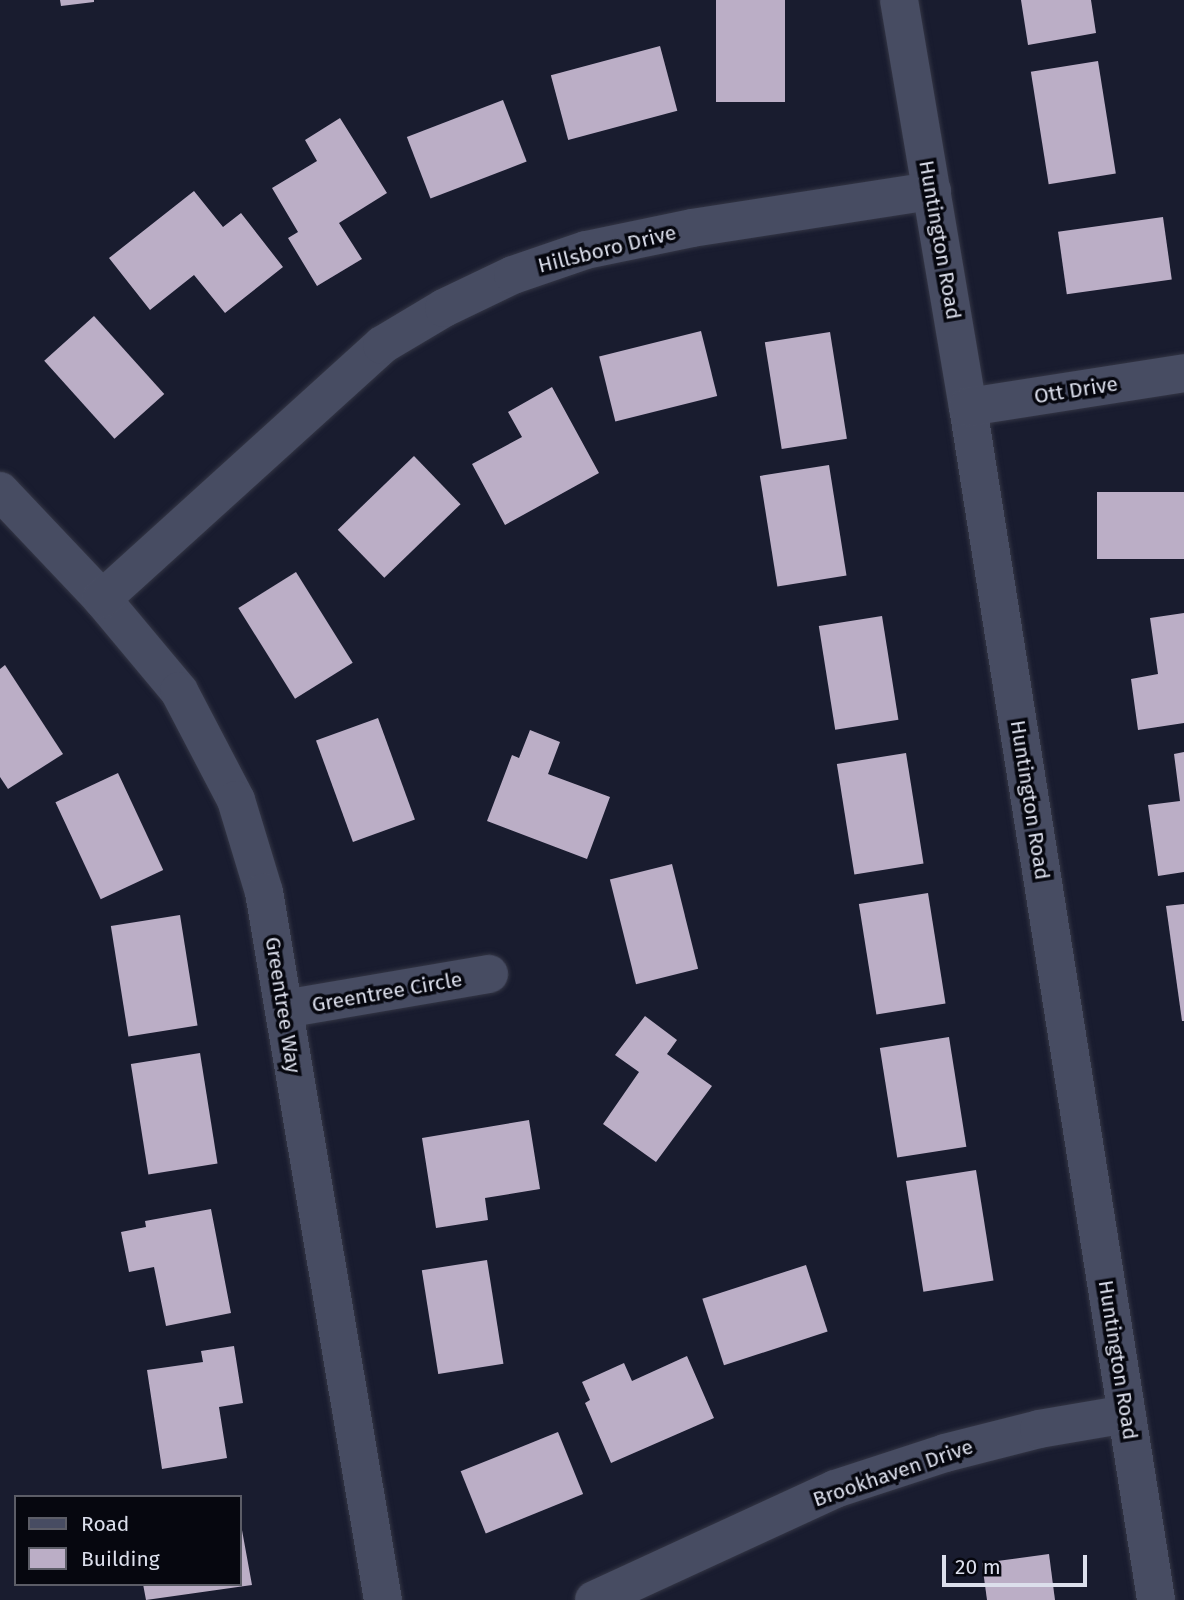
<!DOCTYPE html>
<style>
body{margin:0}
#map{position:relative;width:1184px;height:1600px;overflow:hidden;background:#191c2f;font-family:"Fira Sans",sans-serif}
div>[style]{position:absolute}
.building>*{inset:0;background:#bbaec6;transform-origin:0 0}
.roads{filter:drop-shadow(0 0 2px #343645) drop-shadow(0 0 2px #343645)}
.minor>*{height:38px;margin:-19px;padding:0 19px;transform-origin:19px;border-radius:19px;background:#474c62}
span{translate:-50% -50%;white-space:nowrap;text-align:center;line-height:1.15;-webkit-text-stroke:7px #06070f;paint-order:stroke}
.street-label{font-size:21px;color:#dcdfec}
.legend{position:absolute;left:14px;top:1495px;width:228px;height:91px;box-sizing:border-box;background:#06070f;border:2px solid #5c5d67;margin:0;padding:9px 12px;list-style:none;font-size:21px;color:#dcdfec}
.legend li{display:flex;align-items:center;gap:14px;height:35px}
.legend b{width:35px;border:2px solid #5c5d67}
.scale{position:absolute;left:942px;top:1555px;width:145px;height:32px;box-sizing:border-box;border:4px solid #dcdfec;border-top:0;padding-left:9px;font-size:21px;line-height:24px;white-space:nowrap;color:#dcdfec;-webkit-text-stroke:5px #06070f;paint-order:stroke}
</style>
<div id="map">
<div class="building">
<i style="clip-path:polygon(60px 0,94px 0,94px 2px,61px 6px)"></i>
<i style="left:716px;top:0;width:69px;height:102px"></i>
<i style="clip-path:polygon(1021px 0,1091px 0,1096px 33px,1028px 45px)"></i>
<i style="left:660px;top:46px;width:67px;height:113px;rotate:75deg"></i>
<i style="left:1098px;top:61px;width:114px;height:68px;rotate:81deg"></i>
<i style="left:503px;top:100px;width:66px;height:103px;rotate:69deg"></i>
<i style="clip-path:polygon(340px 118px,387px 193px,339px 223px,362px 259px,317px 286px,288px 238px,298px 232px,272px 188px,317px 161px,305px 140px)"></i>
<i style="clip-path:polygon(194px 191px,223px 227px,241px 213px,283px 267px,225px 313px,194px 275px,150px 310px,109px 258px)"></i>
<i style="left:1163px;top:217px;width:63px;height:106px;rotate:82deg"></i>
<i style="left:94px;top:316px;width:105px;height:67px;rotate:48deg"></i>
<i style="left:701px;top:331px;width:67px;height:105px;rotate:76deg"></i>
<i style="left:830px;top:332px;width:108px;height:66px;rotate:81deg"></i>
<i style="clip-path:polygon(552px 387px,599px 473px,505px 525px,472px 464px,522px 437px,508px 412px)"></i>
<i style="left:414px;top:456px;width:67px;height:106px;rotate:46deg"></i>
<i style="left:829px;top:465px;width:112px;height:70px;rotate:81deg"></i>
<i style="left:1184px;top:492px;width:67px;height:87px;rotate:90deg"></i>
<i style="left:296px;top:572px;width:107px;height:68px;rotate:58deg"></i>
<i style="clip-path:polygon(1184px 613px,1184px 723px,1138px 730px,1131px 679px,1158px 674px,1150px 618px)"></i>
<i style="left:882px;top:616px;width:105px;height:64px;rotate:81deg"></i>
<i style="clip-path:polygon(5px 665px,63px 754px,8px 789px,0 777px,0 669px)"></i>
<i style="left:378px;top:718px;width:108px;height:66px;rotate:70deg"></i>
<i style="clip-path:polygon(530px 730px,560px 742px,548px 774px,610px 797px,587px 859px,487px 821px,512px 755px,519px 758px)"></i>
<i style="clip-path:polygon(1184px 752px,1184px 872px,1158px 876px,1148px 805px,1180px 801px,1174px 754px)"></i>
<i style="left:906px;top:753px;width:112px;height:70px;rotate:81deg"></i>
<i style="left:118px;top:773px;width:107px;height:69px;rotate:65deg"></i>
<i style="left:672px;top:864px;width:108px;height:64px;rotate:76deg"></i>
<i style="left:928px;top:893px;width:112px;height:70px;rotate:81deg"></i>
<i style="clip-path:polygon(1184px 904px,1184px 1021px,1182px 1021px,1166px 906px)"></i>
<i style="left:180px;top:915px;width:112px;height:70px;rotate:81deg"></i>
<i style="clip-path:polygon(645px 1016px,677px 1040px,667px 1054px,712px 1086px,656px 1162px,603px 1124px,639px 1072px,615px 1055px)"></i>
<i style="left:949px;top:1037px;width:111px;height:70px;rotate:81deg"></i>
<i style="left:200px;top:1053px;width:112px;height:70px;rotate:81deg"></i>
<i style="clip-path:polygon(529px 1120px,540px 1189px,485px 1198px,488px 1220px,436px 1228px,422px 1138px)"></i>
<i style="left:976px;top:1170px;width:112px;height:71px;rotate:81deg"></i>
<i style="clip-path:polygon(211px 1209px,231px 1313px,166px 1326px,154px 1267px,129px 1272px,121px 1232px,146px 1227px,145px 1221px)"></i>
<i style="left:487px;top:1260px;width:105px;height:66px;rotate:81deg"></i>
<i style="left:806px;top:1265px;width:70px;height:109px;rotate:72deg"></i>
<i style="clip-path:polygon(234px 1346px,243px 1403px,219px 1407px,227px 1458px,162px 1469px,147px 1370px,203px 1362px,201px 1351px)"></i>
<i style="clip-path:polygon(687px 1356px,714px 1418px,611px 1463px,585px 1403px,590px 1400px,582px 1382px,624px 1363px,632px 1381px)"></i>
<i style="left:558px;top:1432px;width:67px;height:105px;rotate:68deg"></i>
<i style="clip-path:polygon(240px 1519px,252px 1585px,146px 1600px,143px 1584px,240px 1584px)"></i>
<i style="clip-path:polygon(1049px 1554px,1055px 1600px,987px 1600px,982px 1563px)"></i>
</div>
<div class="roads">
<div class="minor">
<i style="left:899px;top:0;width:413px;rotate:80.4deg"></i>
<i style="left:968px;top:407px;width:1208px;rotate:81.04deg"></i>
<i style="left:968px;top:407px;width:219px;rotate:-8.9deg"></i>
<i style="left:0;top:491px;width:149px;rotate:46.6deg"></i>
<i style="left:102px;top:599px;width:120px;rotate:50.1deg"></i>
<i style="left:179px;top:691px;width:123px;rotate:62.4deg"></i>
<i style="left:236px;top:800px;width:96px;rotate:73.1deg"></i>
<i style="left:264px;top:892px;width:718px;rotate:80.46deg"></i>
<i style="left:102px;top:599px;width:378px;rotate:-42.2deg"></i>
<i style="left:382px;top:345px;width:72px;rotate:-30.8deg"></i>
<i style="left:444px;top:308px;width:76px;rotate:-25.6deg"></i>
<i style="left:513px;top:275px;width:77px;rotate:-18.9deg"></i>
<i style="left:586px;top:250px;width:108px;rotate:-11.7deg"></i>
<i style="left:692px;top:228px;width:243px;rotate:-8.8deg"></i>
<i style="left:284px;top:1009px;width:208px;rotate:-9.7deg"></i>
<i style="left:594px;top:1600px;width:265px;rotate:-24.7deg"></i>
<i style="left:835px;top:1489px;width:116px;rotate:-18.1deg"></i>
<i style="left:945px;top:1453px;width:97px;rotate:-14.3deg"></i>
<i style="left:1039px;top:1429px;width:89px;rotate:-9.7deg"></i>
</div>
</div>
<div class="street-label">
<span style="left:940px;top:240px;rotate:80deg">Huntington Road</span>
<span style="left:607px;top:249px;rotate:-14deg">Hillsboro Drive</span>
<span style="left:1076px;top:390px;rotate:-9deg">Ott Drive</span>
<span style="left:1030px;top:800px;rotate:81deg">Huntington Road</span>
<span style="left:387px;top:992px;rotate:-10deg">Greentree Circle</span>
<span style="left:283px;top:1005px;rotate:81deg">Greentree Way</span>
<span style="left:1118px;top:1360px;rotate:81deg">Huntington Road</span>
<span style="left:893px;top:1473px;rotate:-19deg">Brookhaven Drive</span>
</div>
<ul class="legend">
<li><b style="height:9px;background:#474c62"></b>Road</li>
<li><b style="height:19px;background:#bbaec6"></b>Building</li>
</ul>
<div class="scale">20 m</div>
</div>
